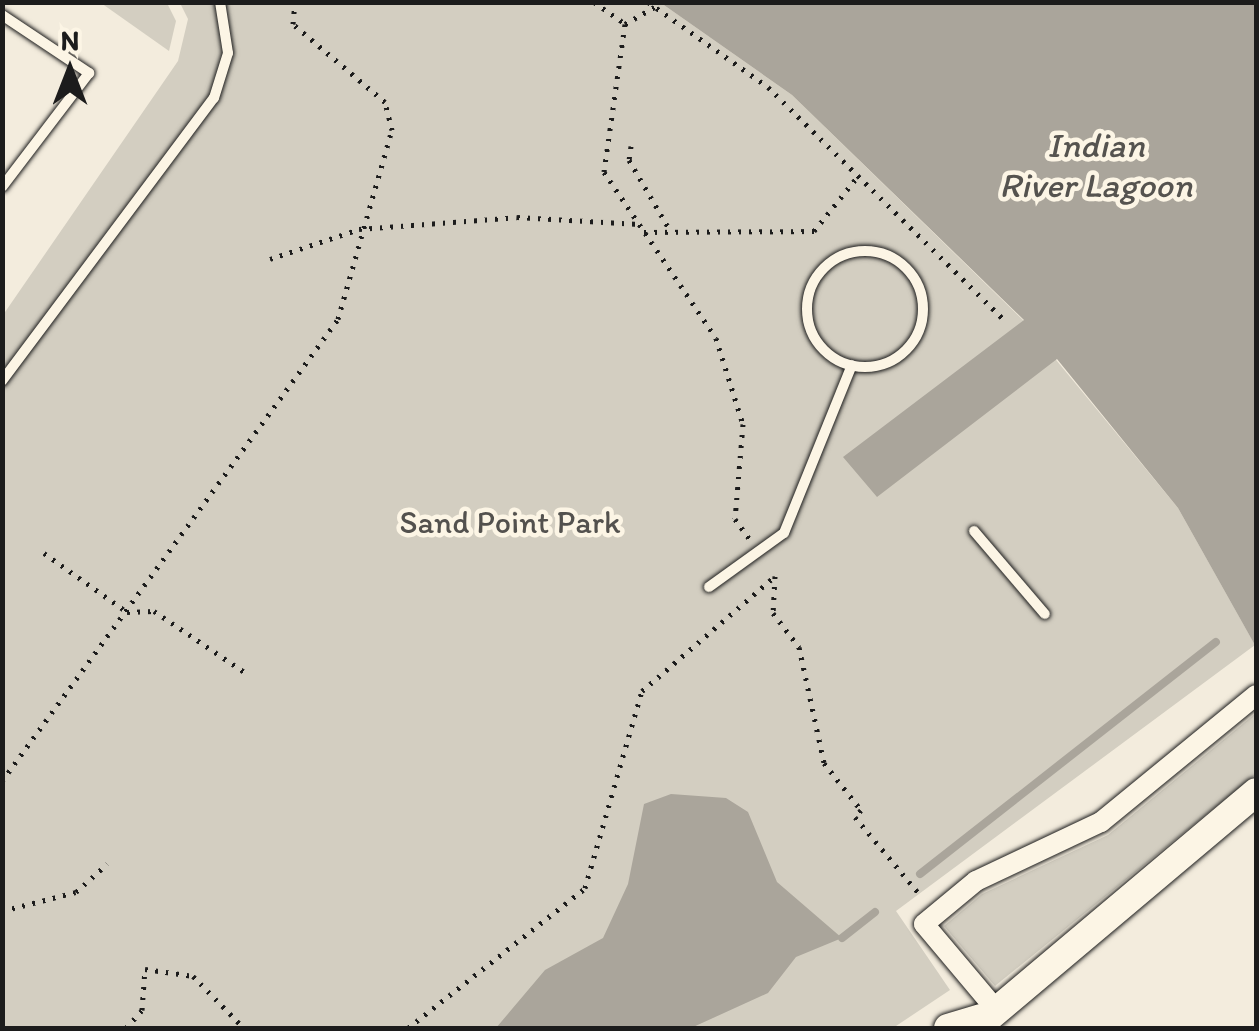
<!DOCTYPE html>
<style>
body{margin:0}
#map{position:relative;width:1259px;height:1031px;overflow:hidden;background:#f3ecdd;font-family:Itim,sans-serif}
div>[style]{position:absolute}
.green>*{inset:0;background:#d3cec1}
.water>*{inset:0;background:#aaa59b}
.stream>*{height:8px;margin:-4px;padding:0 4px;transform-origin:4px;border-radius:4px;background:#aaa59b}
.path>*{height:5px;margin-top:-2.5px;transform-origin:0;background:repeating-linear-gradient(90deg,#1c1c1c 0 2.5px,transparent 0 10.5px)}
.roads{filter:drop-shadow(0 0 2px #1c1c1c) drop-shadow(0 0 2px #1c1c1c)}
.service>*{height:10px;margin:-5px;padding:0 5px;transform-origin:5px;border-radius:5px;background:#fcf5e5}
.service>.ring{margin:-5px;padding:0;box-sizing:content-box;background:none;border:10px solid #fcf5e5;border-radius:50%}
.minor>*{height:20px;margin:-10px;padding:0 10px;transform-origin:10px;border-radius:10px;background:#fcf5e5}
.secondary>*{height:28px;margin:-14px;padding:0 14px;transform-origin:14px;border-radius:14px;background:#fcf5e5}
span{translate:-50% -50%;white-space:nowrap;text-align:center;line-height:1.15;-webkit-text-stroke:9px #fcf5e5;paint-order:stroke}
.park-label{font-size:32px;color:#53514e}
.water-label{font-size:35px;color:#55534f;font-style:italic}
.frame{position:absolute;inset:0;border:5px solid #1c1c1c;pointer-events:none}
.north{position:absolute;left:20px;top:20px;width:100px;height:100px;-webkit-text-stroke:8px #fcf5e5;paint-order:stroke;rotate:0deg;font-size:28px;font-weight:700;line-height:40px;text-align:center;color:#1c1c1c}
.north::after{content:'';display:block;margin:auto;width:35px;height:45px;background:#1c1c1c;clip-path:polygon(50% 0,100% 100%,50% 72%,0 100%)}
</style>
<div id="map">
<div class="green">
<i style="clip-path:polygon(101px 3px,167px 3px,176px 21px,169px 51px)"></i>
<i style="clip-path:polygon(180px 3px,661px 3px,792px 95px,1024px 321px,1178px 508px,1255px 645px,896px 911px,950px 990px,893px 1028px,3px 1028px,3px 315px,178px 61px,188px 19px)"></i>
<i style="clip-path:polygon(1256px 713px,1256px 774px,995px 986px,944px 926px,982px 894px,1108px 835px)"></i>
</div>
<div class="water">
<i style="clip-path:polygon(661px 3px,1256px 3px,1256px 647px,1178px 508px,1057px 359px,877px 497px,843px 457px,1024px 320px,792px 95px)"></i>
<i style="clip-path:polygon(671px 794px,726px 798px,748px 812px,777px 882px,842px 938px,796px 957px,768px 993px,691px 1028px,496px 1028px,545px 970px,603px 938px,628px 884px,644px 804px)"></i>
</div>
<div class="stream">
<i style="left:920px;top:874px;width:376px;rotate:-38.1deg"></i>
<i style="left:842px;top:938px;width:42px;rotate:-38.2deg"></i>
</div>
<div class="path">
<i style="left:594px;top:2px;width:38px;rotate:35deg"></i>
<i style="left:625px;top:24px;width:149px;rotate:98.1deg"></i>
<i style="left:604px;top:172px;width:200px;rotate:56deg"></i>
<i style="left:716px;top:338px;width:90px;rotate:72.6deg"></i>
<i style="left:743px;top:424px;width:95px;rotate:94.8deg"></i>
<i style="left:735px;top:519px;width:26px;rotate:54deg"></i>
<i style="left:648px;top:2px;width:147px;rotate:35.3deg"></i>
<i style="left:768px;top:87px;width:332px;rotate:44.6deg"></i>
<i style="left:625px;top:24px;width:34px;rotate:-30deg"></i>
<i style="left:631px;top:146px;width:14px;rotate:98deg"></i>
<i style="left:629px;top:160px;width:83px;rotate:59.7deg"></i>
<i style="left:644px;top:232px;width:170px;rotate:-0.3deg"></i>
<i style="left:814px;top:231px;width:70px;rotate:-51.3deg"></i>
<i style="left:270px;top:259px;width:94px;rotate:-18.6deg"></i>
<i style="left:359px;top:229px;width:158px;rotate:-4.3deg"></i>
<i style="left:517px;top:217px;width:122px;rotate:3.3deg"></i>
<i style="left:44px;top:553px;width:102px;rotate:35.4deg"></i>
<i style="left:127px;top:612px;width:27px;rotate:-2deg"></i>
<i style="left:154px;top:611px;width:111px;rotate:34deg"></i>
<i style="left:2px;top:781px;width:571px;rotate:-53.97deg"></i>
<i style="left:338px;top:319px;width:197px;rotate:-74.1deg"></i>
<i style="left:392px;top:130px;width:29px;rotate:-104deg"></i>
<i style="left:385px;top:102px;width:121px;rotate:-139.7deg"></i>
<i style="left:293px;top:24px;width:22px;rotate:-85deg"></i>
<i style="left:2px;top:911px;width:76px;rotate:-14.4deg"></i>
<i style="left:76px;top:892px;width:42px;rotate:-42.1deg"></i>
<i style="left:126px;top:1028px;width:24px;rotate:-48deg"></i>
<i style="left:142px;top:1010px;width:41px;rotate:-85.8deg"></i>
<i style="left:145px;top:969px;width:49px;rotate:8.3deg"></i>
<i style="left:193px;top:976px;width:73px;rotate:45.6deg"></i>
<i style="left:408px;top:1028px;width:226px;rotate:-38.3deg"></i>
<i style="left:585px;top:888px;width:205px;rotate:-73.9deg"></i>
<i style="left:642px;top:691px;width:176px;rotate:-40.8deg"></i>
<i style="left:775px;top:576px;width:37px;rotate:93deg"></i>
<i style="left:773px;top:613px;width:43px;rotate:52.6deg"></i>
<i style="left:799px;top:647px;width:119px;rotate:77.8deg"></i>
<i style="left:824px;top:763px;width:60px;rotate:51.8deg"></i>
<i style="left:861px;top:810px;width:9px;rotate:131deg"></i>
<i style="left:855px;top:817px;width:103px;rotate:50.1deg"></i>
</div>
<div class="roads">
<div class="service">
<i style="left:2px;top:15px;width:105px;rotate:33.7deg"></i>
<i style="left:89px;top:73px;width:143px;rotate:127.3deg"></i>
<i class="ring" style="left:807px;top:251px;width:106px;height:106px"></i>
<i style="left:2px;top:381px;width:354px;rotate:-53.2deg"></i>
<i style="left:214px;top:98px;width:47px;rotate:-72.7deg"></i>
<i style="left:228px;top:53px;width:52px;rotate:-98.9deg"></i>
<i style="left:974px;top:531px;width:109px;rotate:49.5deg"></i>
<i style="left:709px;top:587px;width:92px;rotate:-35.8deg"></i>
<i style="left:784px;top:533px;width:181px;rotate:-68deg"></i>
</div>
<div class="minor">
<i style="left:993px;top:1006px;width:107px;rotate:-130.1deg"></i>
<i style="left:924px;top:924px;width:67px;rotate:-39.6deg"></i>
<i style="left:976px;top:881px;width:138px;rotate:-25.3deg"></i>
<i style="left:1101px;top:822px;width:200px;rotate:-39.3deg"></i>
</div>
<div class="secondary">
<i style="left:948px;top:1028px;width:34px;rotate:-17deg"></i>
<i style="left:976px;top:1028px;width:366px;rotate:-40.1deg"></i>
</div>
</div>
<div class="park-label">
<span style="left:510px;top:522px">Sand Point Park</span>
</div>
<div class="water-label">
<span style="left:1096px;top:165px">Indian<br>River Lagoon</span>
</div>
<div class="frame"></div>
<div class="north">N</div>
</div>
